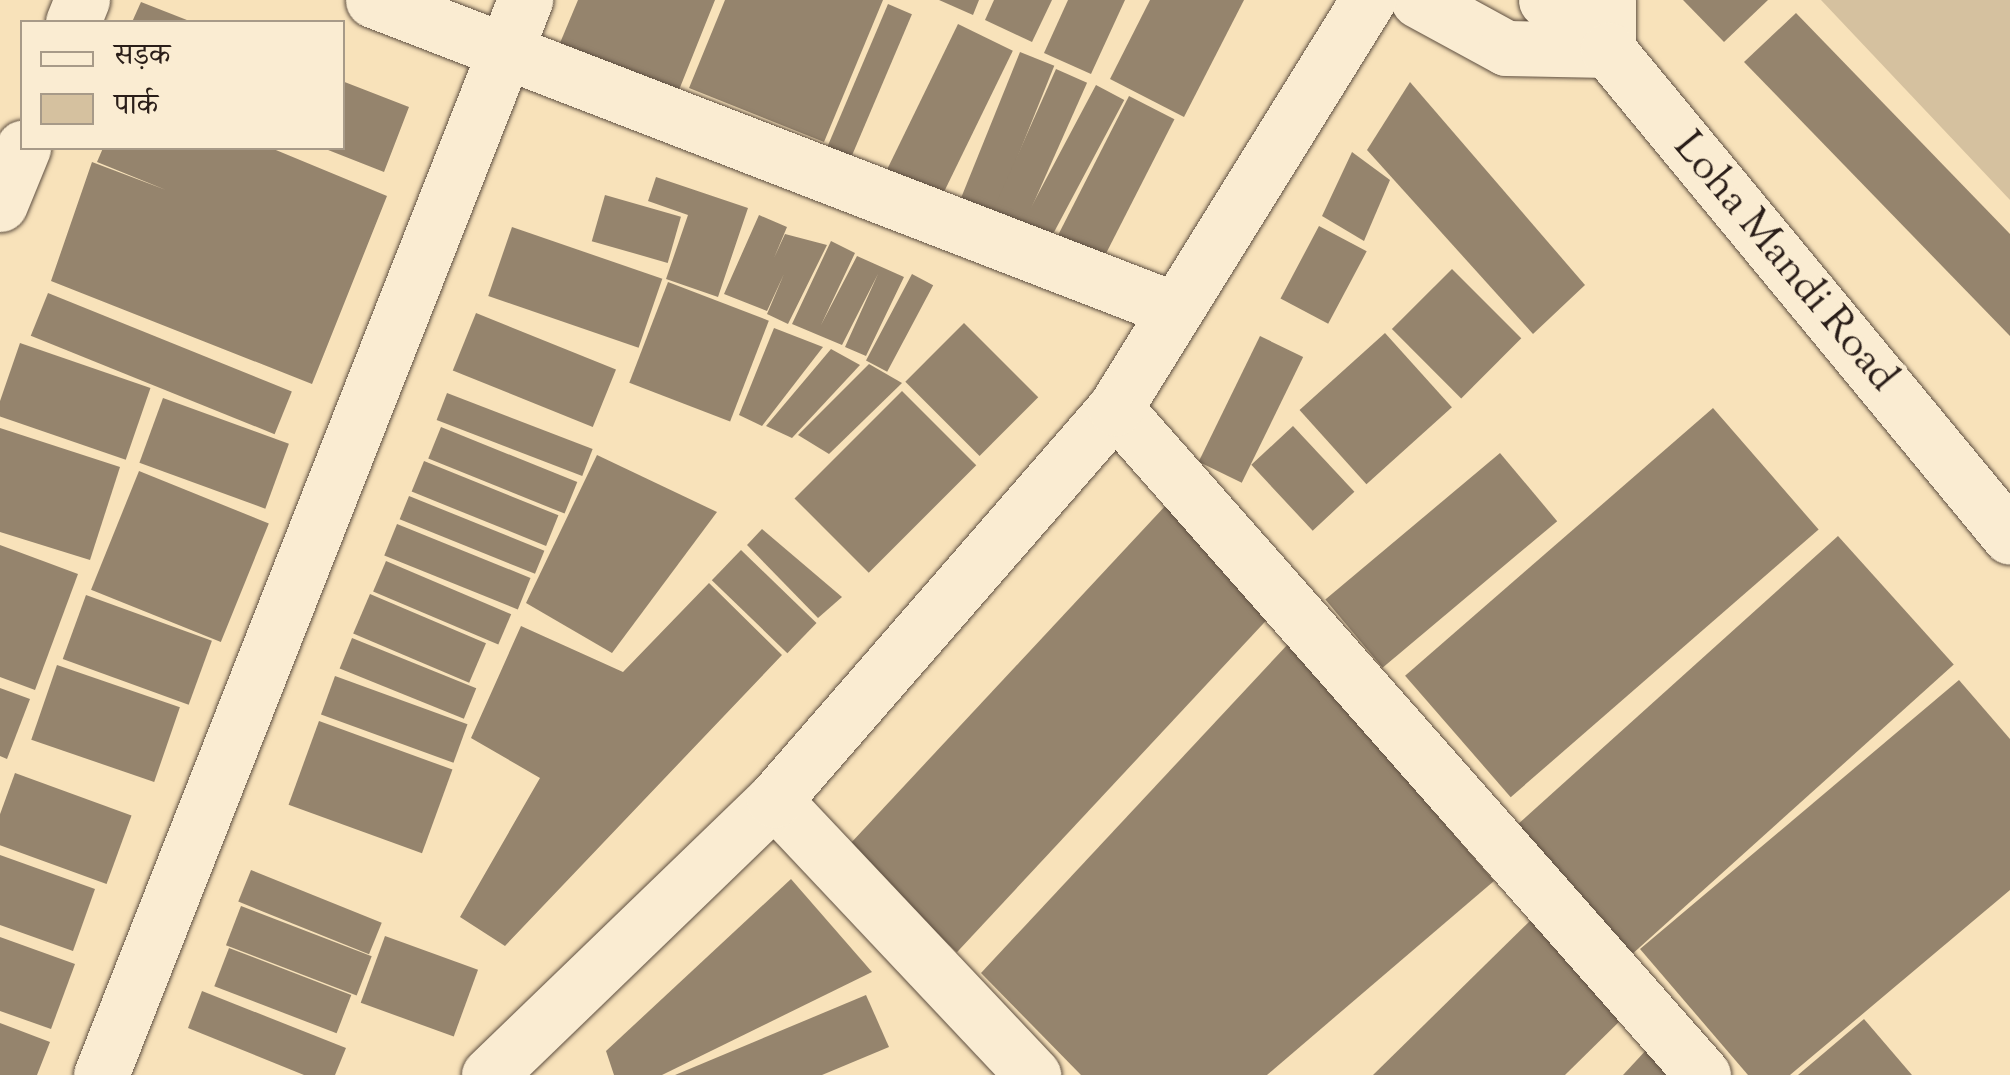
<!DOCTYPE html>
<meta charset="utf-8">
<style>
body{margin:0}
#map{position:relative;width:2010px;height:1075px;overflow:hidden;background:#f8e2ba;font-family:"Sorts Mill Goudy","Noto Serif Devanagari",serif}
div>[style]{position:absolute}
.green>*{inset:0;background:#d5c19f}
.building>*{inset:0;background:#95846d;transform-origin:0 0}
.roads{filter:drop-shadow(0 0 2px #5e4f41) drop-shadow(0 0 2px #5e4f41)}
.street>*{height:55px;margin:-27.5px;padding:0 27.5px;transform-origin:27.5px;border-radius:27.5px;background:#faecd2}
.secondary>*{height:55px;margin:-27.5px;padding:0 27.5px;transform-origin:27.5px;border-radius:27.5px;background:#faecd2}
span{translate:-50% -50%;white-space:nowrap;text-align:center;line-height:1.15;-webkit-text-stroke:10px #faecd2;paint-order:stroke}
.street-label{font-size:42px;color:#2a1e19}
.legend{position:absolute;left:20px;top:20px;width:325px;height:130px;box-sizing:border-box;background:#faecd2;border:2px solid #a79a88;margin:0;padding:12px 18px;list-style:none;font-size:30px;color:#2a1e19}
.legend li{display:flex;align-items:center;gap:20px;height:50px}
.legend b{width:50px;border:2px solid #a79a88}
</style>
<div id="map">
<div class="green">
<i style="clip-path:polygon(1821px 0,2010px 0,2010px 200px)"></i>
</div>
<div class="building">
<i style="clip-path:polygon(578px 0,715px 0,679px 90px,560px 43px)"></i>
<i style="clip-path:polygon(725px 0,883px 0,824px 142px,689px 88px)"></i>
<i style="clip-path:polygon(939px 0,979px 0,973px 15px)"></i>
<i style="clip-path:polygon(994px 0,1052px 0,1032px 42px,985px 20px)"></i>
<i style="clip-path:polygon(1068px 0,1125px 0,1091px 74px,1044px 53px)"></i>
<i style="clip-path:polygon(1150px 0,1244px 0,1184px 117px,1110px 79px)"></i>
<i style="clip-path:polygon(1683px 0,1768px 0,1724px 42px)"></i>
<i style="clip-path:polygon(141px 2px,192px 22px,132px 22px)"></i>
<i style="left:888px;top:4px;width:26px;height:160px;rotate:23deg"></i>
<i style="clip-path:polygon(1796px 13px,2010px 234px,2010px 336px,1744px 62px)"></i>
<i style="left:958px;top:24px;width:61px;height:171px;rotate:26deg"></i>
<i style="left:1020px;top:52px;width:37px;height:169px;rotate:22deg"></i>
<i style="left:1056px;top:69px;width:34px;height:167px;rotate:24deg"></i>
<i style="clip-path:polygon(342px 81px,409px 107px,384px 172px,323px 148px,342px 148px)"></i>
<i style="clip-path:polygon(1410px 82px,1585px 285px,1533px 334px,1367px 150px)"></i>
<i style="left:1096px;top:85px;width:32px;height:159px;rotate:28deg"></i>
<i style="left:1129px;top:96px;width:51px;height:169px;rotate:27deg"></i>
<i style="clip-path:polygon(103px 148px,271px 148px,387px 196px,312px 384px,51px 281px,92px 162px,166px 190px,97px 162px)"></i>
<i style="clip-path:polygon(1352px 152px,1390px 180px,1364px 241px,1322px 216px)"></i>
<i style="clip-path:polygon(656px 177px,748px 208px,718px 297px,666px 279px,688px 215px,648px 201px)"></i>
<i style="left:605px;top:195px;width:79px;height:48px;rotate:16deg"></i>
<i style="clip-path:polygon(759px 215px,787px 227px,774px 258px,785px 234px,827px 245px,788px 324px,767px 314px,784px 274px,767px 311px,724px 294px)"></i>
<i style="left:1319px;top:226px;width:54px;height:82px;rotate:28deg"></i>
<i style="left:512px;top:227px;width:159px;height:73px;rotate:19deg"></i>
<i style="clip-path:polygon(831px 241px,855px 253px,821px 325px,857px 256px,904px 277px,866px 356px,845px 347px,878px 274px,842px 345px,792px 324px)"></i>
<i style="left:1452px;top:269px;width:98px;height:85px;rotate:45deg"></i>
<i style="left:912px;top:274px;width:24px;height:98px;rotate:28deg"></i>
<i style="left:668px;top:282px;width:108px;height:108px;rotate:21deg"></i>
<i style="left:48px;top:293px;width:263px;height:46px;rotate:22deg"></i>
<i style="left:476px;top:313px;width:151px;height:62px;rotate:22deg"></i>
<i style="left:964px;top:323px;width:105px;height:83px;rotate:45deg"></i>
<i style="clip-path:polygon(774px 328px,823px 347px,762px 426px,739px 415px)"></i>
<i style="left:1385px;top:333px;width:100px;height:115px;rotate:48deg"></i>
<i style="left:1260px;top:336px;width:48px;height:140px;rotate:26deg"></i>
<i style="left:20px;top:343px;width:138px;height:76px;rotate:19deg"></i>
<i style="clip-path:polygon(831px 349px,860px 365px,792px 438px,766px 426px)"></i>
<i style="clip-path:polygon(869px 364px,902px 383px,829px 454px,798px 435px)"></i>
<i style="left:902px;top:391px;width:105px;height:152px;rotate:45deg"></i>
<i style="left:447px;top:393px;width:156px;height:29px;rotate:21deg"></i>
<i style="left:163px;top:398px;width:134px;height:69px;rotate:20deg"></i>
<i style="left:1713px;top:408px;width:161px;height:408px;rotate:49deg"></i>
<i style="left:1293px;top:426px;width:90px;height:57px;rotate:47deg"></i>
<i style="left:441px;top:427px;width:147px;height:34px;rotate:22deg"></i>
<i style="clip-path:polygon(0 428px,120px 467px,90px 560px,0 532px)"></i>
<i style="left:1500px;top:453px;width:89px;height:228px;rotate:50deg"></i>
<i style="clip-path:polygon(597px 455px,717px 512px,612px 653px,526px 603px)"></i>
<i style="left:424px;top:461px;width:145px;height:33px;rotate:22deg"></i>
<i style="left:139px;top:471px;width:140px;height:128px;rotate:22deg"></i>
<i style="left:409px;top:496px;width:146px;height:25px;rotate:22deg"></i>
<i style="left:1167px;top:504px;width:152px;height:471px;rotate:43deg"></i>
<i style="left:397px;top:524px;width:144px;height:34px;rotate:22deg"></i>
<i style="clip-path:polygon(762px 529px,842px 597px,818px 618px,747px 545px)"></i>
<i style="left:1838px;top:536px;width:173px;height:433px;rotate:48deg"></i>
<i style="clip-path:polygon(0 545px,78px 574px,35px 690px,0 677px)"></i>
<i style="left:741px;top:550px;width:105px;height:42px;rotate:44deg"></i>
<i style="left:386px;top:561px;width:136px;height:33px;rotate:23deg"></i>
<i style="clip-path:polygon(709px 583px,782px 655px,505px 946px,460px 917px,540px 778px,471px 738px,521px 626px,623px 672px)"></i>
<i style="left:370px;top:594px;width:126px;height:43px;rotate:23deg"></i>
<i style="left:86px;top:595px;width:134px;height:68px;rotate:20deg"></i>
<i style="left:352px;top:638px;width:134px;height:33px;rotate:22deg"></i>
<i style="clip-path:polygon(1289px 643px,1494px 881px,1267px 1075px,1081px 1075px,981px 973px)"></i>
<i style="left:57px;top:665px;width:130px;height:79px;rotate:19deg"></i>
<i style="left:335px;top:676px;width:141px;height:41px;rotate:20deg"></i>
<i style="clip-path:polygon(1959px 680px,2010px 739px,2010px 890px,1790px 1075px,1748px 1075px,1640px 949px)"></i>
<i style="clip-path:polygon(0 688px,30px 699px,7px 759px,0 756px)"></i>
<i style="left:319px;top:721px;width:142px;height:89px;rotate:20deg"></i>
<i style="left:15px;top:773px;width:124px;height:73px;rotate:20deg"></i>
<i style="clip-path:polygon(0 855px,95px 889px,73px 951px,0 925px)"></i>
<i style="left:251px;top:870px;width:141px;height:34px;rotate:22deg"></i>
<i style="clip-path:polygon(791px 879px,872px 972px,662px 1075px,614px 1075px,606px 1051px)"></i>
<i style="left:241px;top:906px;width:140px;height:42px;rotate:21deg"></i>
<i style="clip-path:polygon(1533px 918px,1628px 1013px,1565px 1075px,1373px 1075px)"></i>
<i style="left:385px;top:936px;width:99px;height:71px;rotate:20deg"></i>
<i style="clip-path:polygon(0 937px,75px 964px,51px 1029px,0 1011px)"></i>
<i style="left:229px;top:948px;width:131px;height:41px;rotate:21deg"></i>
<i style="clip-path:polygon(202px 991px,346px 1048px,335px 1075px,304px 1075px,188px 1028px)"></i>
<i style="clip-path:polygon(866px 995px,889px 1047px,822px 1075px,675px 1075px)"></i>
<i style="clip-path:polygon(1864px 1019px,1912px 1075px,1798px 1075px)"></i>
<i style="clip-path:polygon(0 1023px,50px 1042px,37px 1075px,0 1075px)"></i>
<i style="clip-path:polygon(1648px 1048px,1671px 1075px,1623px 1075px)"></i>
</div>
<div class="roads">
<div class="street">
<i style="left:373px;top:0;width:859px;rotate:21.1deg"></i>
<i style="left:1418px;top:0;width:100px;rotate:28.6deg"></i>
<i style="left:1506px;top:48px;width:102px;rotate:1.1deg"></i>
<i style="left:1608px;top:50px;width:50px;rotate:-90deg"></i>
<i style="left:73px;top:22px;width:24px;rotate:-68deg"></i>
<i style="left:0;top:204px;width:61px;rotate:-67.7deg"></i>
<i style="left:1115px;top:408px;width:889px;rotate:48.6deg"></i>
<i style="left:774px;top:800px;width:378px;rotate:46.7deg"></i>
<i style="left:101px;top:1075px;width:1156px;rotate:-68.47deg"></i>
<i style="left:489px;top:1075px;width:396px;rotate:-44deg"></i>
<i style="left:774px;top:800px;width:520px;rotate:-48.98deg"></i>
<i style="left:1115px;top:408px;width:480px;rotate:-58.2deg"></i>
</div>
<div class="secondary">
<i style="left:1546px;top:0;width:80px;rotate:38.9deg"></i>
<i style="left:1608px;top:50px;width:631px;rotate:50.46deg"></i>
</div>
</div>
<div class="street-label">
<span style="left:1784px;top:263px;rotate:50deg">Loha Mandi Road</span>
</div>
<ul class="legend">
<li><b style="height:12px;background:#faecd2"></b>सड़क</li>
<li><b style="height:28px;background:#d5c19f"></b>पार्क</li>
</ul>
</div>
